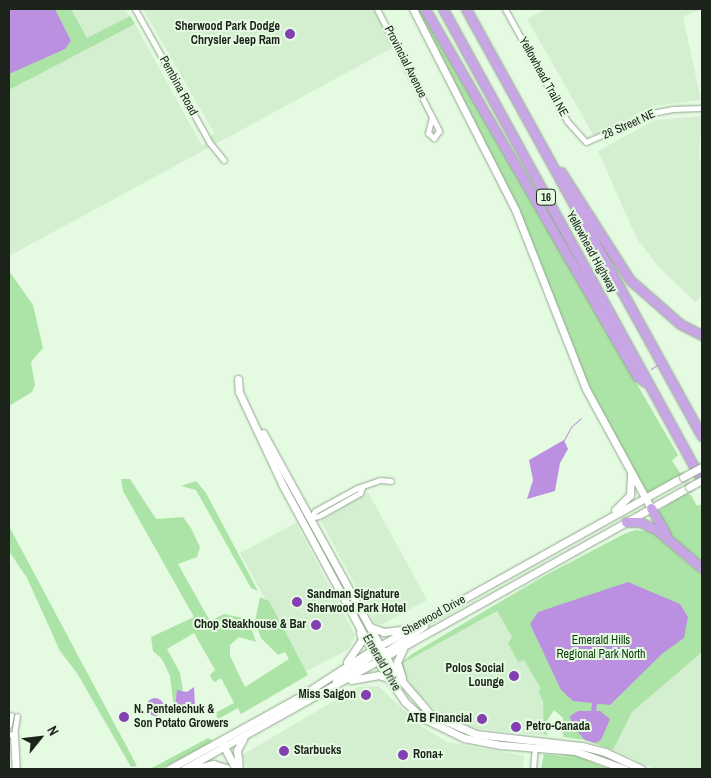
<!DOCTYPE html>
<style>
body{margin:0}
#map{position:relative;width:711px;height:778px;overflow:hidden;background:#e4fae1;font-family:"Archivo Narrow",sans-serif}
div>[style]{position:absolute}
.built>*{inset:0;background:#d3efd0}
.green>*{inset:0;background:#ace4a7}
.water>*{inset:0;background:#bc90e0}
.round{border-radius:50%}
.stream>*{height:1px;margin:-0.5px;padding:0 0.5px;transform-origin:0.5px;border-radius:0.5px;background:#bc90e0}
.canal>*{height:4.5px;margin:-2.25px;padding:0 2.25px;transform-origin:2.25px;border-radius:2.25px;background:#bc90e0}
.roads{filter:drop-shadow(0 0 1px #92a68f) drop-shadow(0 0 1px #92a68f)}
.street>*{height:5px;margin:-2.5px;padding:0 2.5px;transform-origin:2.5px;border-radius:2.5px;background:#fff}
.secondary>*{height:7px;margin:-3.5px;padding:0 3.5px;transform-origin:3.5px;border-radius:3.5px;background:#fff}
.highway>*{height:9px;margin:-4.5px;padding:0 4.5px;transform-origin:4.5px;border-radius:4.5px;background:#c8a6e6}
.bridges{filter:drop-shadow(0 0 1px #92a68f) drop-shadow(0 0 1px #92a68f)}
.secondary-bridge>*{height:7px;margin:-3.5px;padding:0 3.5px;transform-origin:3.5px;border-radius:3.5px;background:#fff}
.dots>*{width:14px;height:14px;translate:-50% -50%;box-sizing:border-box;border:2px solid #e4fae1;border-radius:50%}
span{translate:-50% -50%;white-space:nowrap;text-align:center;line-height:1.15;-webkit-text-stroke:4px #e4fae1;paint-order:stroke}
.shield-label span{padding:1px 4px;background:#e4fae1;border:1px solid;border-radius:4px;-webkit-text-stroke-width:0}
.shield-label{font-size:11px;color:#1b231a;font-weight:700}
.poi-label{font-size:12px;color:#1b231a;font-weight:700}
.right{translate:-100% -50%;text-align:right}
.left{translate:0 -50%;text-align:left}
.street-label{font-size:12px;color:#1b231a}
.park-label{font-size:12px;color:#093908}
.frame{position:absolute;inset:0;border:10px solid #1b231a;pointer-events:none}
.north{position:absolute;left:15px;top:713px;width:50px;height:50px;-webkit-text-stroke:4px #e4fae1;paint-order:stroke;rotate:61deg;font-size:14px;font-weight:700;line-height:20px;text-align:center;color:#1b231a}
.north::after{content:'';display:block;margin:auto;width:18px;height:22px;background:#1b231a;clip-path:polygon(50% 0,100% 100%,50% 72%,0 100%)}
</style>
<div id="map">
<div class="built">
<i style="clip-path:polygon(71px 9px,125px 9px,130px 16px,87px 38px)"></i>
<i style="clip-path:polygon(143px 9px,373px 9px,394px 47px,9px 256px,9px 90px,135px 24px,202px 146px,214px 133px)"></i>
<i style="clip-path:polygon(546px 9px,700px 9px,683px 17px,701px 100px,653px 106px,594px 136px,527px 19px)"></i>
<i style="clip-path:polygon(702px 116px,699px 153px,702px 174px,702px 296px,695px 302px,659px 267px,637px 239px,598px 151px,655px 120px)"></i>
<i style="clip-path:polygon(368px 492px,427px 600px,381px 625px,375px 623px,321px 521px)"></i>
<i style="clip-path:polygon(296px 523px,355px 635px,349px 649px,305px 672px,240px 553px)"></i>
<i style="clip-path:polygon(497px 611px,545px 692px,548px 736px,473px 728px,432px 708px,411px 686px,403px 663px)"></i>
<i style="clip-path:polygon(702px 652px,702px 769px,654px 769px,613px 750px,632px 712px)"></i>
<i style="clip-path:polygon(378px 686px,421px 726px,447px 742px,524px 756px,523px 769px,247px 769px,242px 755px,358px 687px)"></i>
</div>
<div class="green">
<i style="clip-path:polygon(9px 9px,71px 9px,87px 38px,130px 16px,135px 24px,9px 90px)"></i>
<i style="clip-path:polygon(416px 9px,420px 9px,678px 455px,672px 461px,681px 474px,649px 493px,643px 489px,591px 393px,509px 191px)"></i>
<i style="clip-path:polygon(9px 271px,33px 305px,43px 348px,31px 362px,35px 385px,32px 392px,9px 406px)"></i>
<i style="clip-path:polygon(121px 479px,130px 479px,156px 519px,183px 517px,191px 528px,200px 547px,197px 557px,178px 564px,210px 621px,224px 614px,248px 619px,256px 642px,239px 637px,230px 645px,230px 656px,245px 687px,289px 659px,285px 652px,278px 655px,261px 638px,255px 621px,260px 597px,269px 601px,308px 675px,241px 714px,238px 708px,218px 719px,215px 713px,234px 703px,221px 678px,215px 682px,212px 680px,210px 675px,215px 670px,194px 633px,167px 649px,180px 673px,183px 690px,177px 693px,175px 706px,178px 711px,174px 709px,170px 676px,162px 659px,153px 651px,151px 637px,194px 617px,123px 491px)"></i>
<i style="clip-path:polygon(196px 481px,206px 493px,258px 591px,251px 588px,196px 490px,181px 486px)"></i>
<i style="clip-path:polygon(685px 493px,691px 495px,697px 506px,702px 504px,702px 563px,682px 548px,664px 527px,657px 512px)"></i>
<i style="clip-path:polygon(9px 526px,74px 648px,137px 766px,131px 767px,77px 673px,60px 651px,27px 578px,9px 551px)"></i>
<i style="clip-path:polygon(647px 528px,702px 575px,702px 652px,632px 712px,613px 750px,585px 740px,563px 737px,563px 718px,554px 710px,547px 721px,547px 735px,544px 734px,543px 701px,538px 691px,541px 689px,524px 660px,518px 662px,508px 643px,512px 637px,497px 611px,403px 663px,409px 682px,401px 663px,412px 654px,544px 576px,624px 534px,635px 530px,646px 531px)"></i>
<i style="clip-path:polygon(208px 738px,212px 740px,211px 743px,161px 769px,150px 769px)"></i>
<i style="clip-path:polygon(545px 752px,570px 754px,619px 769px,585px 760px,610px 769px,541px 769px,544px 754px,577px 758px)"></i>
</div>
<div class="water">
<i style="clip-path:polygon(9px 9px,55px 9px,71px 41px,65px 49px,9px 74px)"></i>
<i style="clip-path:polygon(564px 440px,568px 449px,560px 463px,555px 491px,527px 499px,533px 480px,529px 460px)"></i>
<i style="clip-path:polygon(628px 582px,680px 604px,688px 617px,684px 638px,663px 653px,610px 705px,573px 701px,561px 690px,530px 624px,538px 612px)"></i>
<i style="clip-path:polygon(194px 687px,195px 705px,183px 715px,175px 706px,177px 690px,187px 692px)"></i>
<i class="round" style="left:146px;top:698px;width:18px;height:18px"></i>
<i style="clip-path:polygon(578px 711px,600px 711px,610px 719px,601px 740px,595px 743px,585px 740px,572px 726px,570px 716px)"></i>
</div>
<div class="stream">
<i style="left:702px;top:40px;width:4px;rotate:90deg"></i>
<i style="left:651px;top:369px;width:7px;rotate:-34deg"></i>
<i style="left:564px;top:440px;width:15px;rotate:-62deg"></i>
<i style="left:571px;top:427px;width:13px;rotate:-42deg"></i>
</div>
<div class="canal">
<i style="left:593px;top:711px;width:7px;rotate:-82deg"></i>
</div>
<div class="roads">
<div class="street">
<i style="left:135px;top:9px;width:154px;rotate:60.8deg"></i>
<i style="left:210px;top:143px;width:22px;rotate:51deg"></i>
<i style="left:377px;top:9px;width:121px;rotate:63deg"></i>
<i style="left:505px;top:9px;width:128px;rotate:61deg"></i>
<i style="left:567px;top:121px;width:28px;rotate:48deg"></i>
<i style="left:586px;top:142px;width:72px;rotate:-23.7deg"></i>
<i style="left:652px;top:113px;width:20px;rotate:-11deg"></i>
<i style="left:672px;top:109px;width:30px;rotate:-2deg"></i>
<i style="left:432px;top:117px;width:16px;rotate:63deg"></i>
<i style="left:439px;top:131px;width:9px;rotate:126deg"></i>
<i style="left:434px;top:138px;width:8px;rotate:-140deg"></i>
<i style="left:428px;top:133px;width:16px;rotate:-76deg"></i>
<i style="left:311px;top:517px;width:7px;rotate:-56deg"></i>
<i style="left:315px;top:511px;width:48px;rotate:-28.7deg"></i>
<i style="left:357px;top:488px;width:24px;rotate:-19deg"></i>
<i style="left:380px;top:480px;width:11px;rotate:5deg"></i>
<i style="left:309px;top:518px;width:10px;rotate:-11deg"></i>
<i style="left:319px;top:516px;width:47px;rotate:-29.3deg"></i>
<i style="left:360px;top:493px;width:5px;rotate:-68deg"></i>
<i style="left:9px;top:725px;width:10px;rotate:-79deg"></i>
<i style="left:9px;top:734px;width:5px;rotate:11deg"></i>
<i style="left:14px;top:735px;width:19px;rotate:-81deg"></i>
<i style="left:533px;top:769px;width:22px;rotate:-85deg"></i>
</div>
<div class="secondary">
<i style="left:413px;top:9px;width:225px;rotate:63deg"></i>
<i style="left:515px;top:209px;width:193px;rotate:68.5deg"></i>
<i style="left:586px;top:389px;width:136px;rotate:61.4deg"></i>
<i style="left:238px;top:379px;width:13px;rotate:86deg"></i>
<i style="left:239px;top:392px;width:102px;rotate:64.9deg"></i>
<i style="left:282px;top:484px;width:206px;rotate:61.6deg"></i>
<i style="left:380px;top:665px;width:45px;rotate:56deg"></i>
<i style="left:405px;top:702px;width:24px;rotate:42deg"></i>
<i style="left:423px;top:718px;width:46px;rotate:26deg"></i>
<i style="left:464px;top:738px;width:38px;rotate:11deg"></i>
<i style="left:501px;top:745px;width:74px;rotate:4.6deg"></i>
<i style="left:575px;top:751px;width:53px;rotate:19.8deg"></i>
<i style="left:263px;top:433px;width:274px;rotate:61.2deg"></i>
<i style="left:395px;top:673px;width:54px;rotate:49.5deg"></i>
<i style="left:430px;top:714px;width:50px;rotate:23.5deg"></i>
<i style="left:476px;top:734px;width:107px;rotate:6.5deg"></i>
<i style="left:582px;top:746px;width:24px;rotate:15deg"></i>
<i style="left:605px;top:752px;width:40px;rotate:25deg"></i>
<i style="left:615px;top:510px;width:21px;rotate:-45deg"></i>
<i style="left:630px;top:495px;width:20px;rotate:-87deg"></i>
<i style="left:370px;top:627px;width:15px;rotate:20deg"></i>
<i style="left:384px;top:632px;width:23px;rotate:-7deg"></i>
<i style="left:381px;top:655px;width:52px;rotate:-34deg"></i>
<i style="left:347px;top:662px;width:27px;rotate:-56deg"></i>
<i style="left:362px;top:640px;width:8px;rotate:-104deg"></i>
<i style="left:402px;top:678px;width:17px;rotate:-107deg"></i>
<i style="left:397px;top:662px;width:14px;rotate:-65deg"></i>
<i style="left:351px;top:680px;width:27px;rotate:-10deg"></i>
<i style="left:378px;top:675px;width:10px;rotate:17deg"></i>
<i style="left:336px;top:681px;width:49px;rotate:-35.9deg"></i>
<i style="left:14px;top:735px;width:34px;rotate:87deg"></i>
<i style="left:222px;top:743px;width:30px;rotate:62deg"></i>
<i style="left:169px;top:769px;width:145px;rotate:-28.9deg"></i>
<i style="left:296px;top:699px;width:90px;rotate:-32.8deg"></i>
<i style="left:372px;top:650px;width:356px;rotate:-29.1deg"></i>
<i style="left:184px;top:769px;width:578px;rotate:-29.18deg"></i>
<i style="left:193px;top:769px;width:21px;rotate:-14deg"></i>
<i style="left:213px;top:764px;width:14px;rotate:17deg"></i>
<i style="left:239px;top:769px;width:19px;rotate:-96deg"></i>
<i style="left:237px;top:750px;width:13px;rotate:-61deg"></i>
</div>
<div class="highway">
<i style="left:425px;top:9px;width:424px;rotate:60deg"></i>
<i style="left:637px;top:376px;width:10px;rotate:37deg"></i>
<i style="left:443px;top:9px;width:538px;rotate:61.25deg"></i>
<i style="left:466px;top:9px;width:488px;rotate:61.1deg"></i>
<i style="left:561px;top:172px;width:128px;rotate:57.4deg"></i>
<i style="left:630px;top:280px;width:67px;rotate:41.3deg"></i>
<i style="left:680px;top:324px;width:25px;rotate:27deg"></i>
<i style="left:651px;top:508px;width:30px;rotate:60deg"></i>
<i style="left:626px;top:522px;width:14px"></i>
<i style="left:640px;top:522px;width:19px;rotate:25deg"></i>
<i style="left:657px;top:530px;width:59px;rotate:40.2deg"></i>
</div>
</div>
<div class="bridges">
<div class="secondary-bridge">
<i style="left:683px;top:477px;width:21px;rotate:-28deg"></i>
<i style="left:689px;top:487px;width:15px;rotate:-28deg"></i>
</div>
</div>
<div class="dots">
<i style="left:290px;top:34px;background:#833eb2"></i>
<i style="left:297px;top:602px;background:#833eb2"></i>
<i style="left:316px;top:625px;background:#833eb2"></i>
<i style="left:514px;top:676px;background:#833eb2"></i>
<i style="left:366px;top:695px;background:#833eb2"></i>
<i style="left:124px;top:717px;background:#833eb2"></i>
<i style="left:482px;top:719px;background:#833eb2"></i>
<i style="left:516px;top:727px;background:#833eb2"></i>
<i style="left:284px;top:751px;background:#833eb2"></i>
<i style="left:403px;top:755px;background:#833eb2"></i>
</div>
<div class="shield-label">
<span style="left:546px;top:197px">16</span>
</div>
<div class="poi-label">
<span class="right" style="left:280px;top:34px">Sherwood Park Dodge<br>Chrysler Jeep Ram</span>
<span class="left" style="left:307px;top:602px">Sandman Signature<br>Sherwood Park Hotel</span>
<span class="right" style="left:306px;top:625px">Chop Steakhouse &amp; Bar</span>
<span class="right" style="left:504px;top:676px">Polos Social<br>Lounge</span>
<span class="right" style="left:356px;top:695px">Miss Saigon</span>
<span class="left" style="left:134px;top:717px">N. Pentelechuk &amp;<br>Son Potato Growers</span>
<span class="right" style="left:472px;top:719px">ATB Financial</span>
<span class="left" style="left:526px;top:727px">Petro-Canada</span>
<span class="left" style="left:294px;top:751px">Starbucks</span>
<span class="left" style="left:413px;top:755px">Rona+</span>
</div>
<div class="street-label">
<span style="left:405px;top:62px;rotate:63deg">Provincial Avenue</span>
<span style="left:543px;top:77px;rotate:61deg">Yellowhead Trail NE</span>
<span style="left:178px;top:86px;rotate:61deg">Pembina Road</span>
<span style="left:629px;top:125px;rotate:-24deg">28 Street NE</span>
<span style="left:591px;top:252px;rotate:61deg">Yellowhead Highway</span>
<span style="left:434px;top:616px;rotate:-29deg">Sherwood Drive</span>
<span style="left:381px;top:663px;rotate:60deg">Emerald Drive</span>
</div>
<div class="park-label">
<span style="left:601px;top:648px">Emerald Hills<br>Regional Park North</span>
</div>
<div class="frame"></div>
<div class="north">N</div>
</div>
